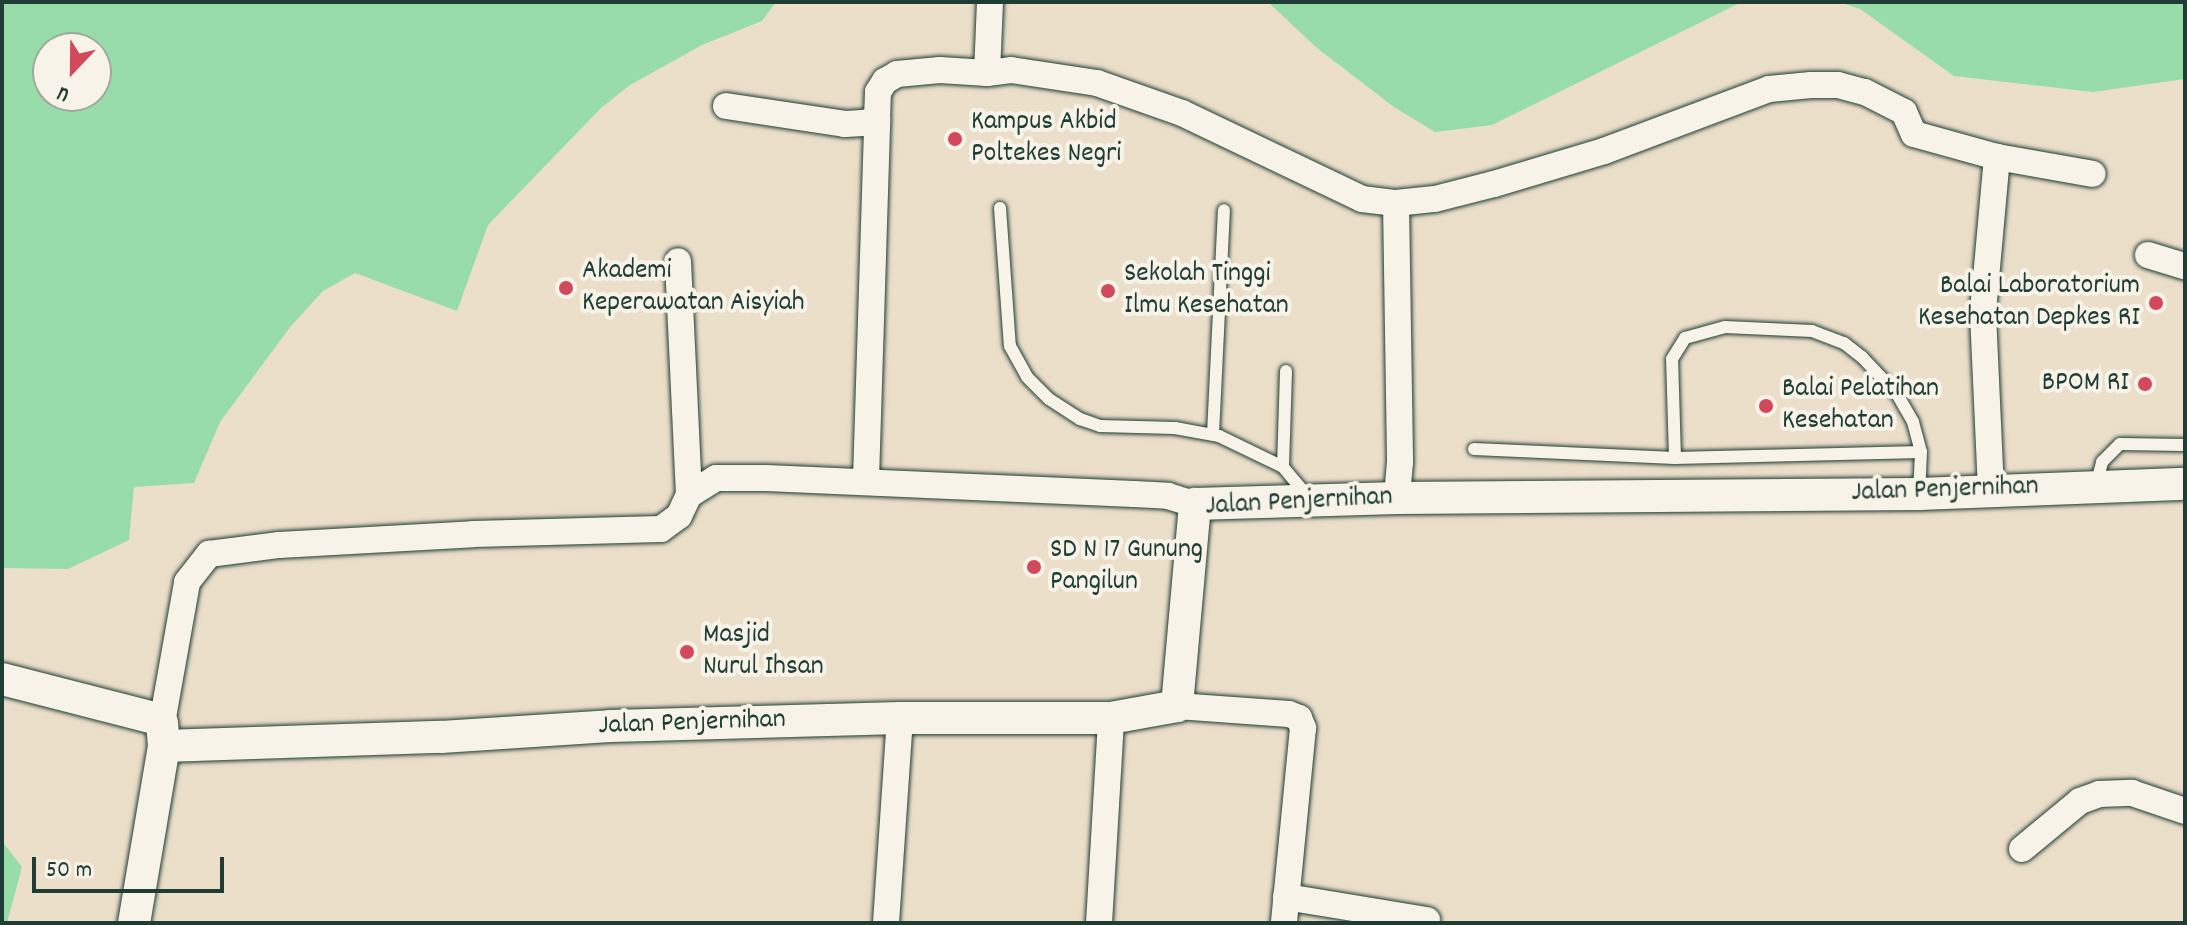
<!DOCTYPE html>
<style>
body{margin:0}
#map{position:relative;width:2187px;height:925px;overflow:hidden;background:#ecdfca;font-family:Dekko,sans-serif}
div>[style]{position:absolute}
.green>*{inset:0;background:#98dda9}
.roads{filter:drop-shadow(0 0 2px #1f3d34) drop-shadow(0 0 2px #1f3d34)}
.service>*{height:12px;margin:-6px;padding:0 6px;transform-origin:6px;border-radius:6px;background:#f7f3e8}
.minor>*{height:26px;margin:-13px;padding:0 13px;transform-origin:13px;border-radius:13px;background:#f7f3e8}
.tertiary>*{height:32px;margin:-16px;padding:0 16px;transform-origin:16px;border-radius:16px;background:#f7f3e8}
.dots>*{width:22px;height:22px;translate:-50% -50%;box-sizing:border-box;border:4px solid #f7f3e8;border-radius:50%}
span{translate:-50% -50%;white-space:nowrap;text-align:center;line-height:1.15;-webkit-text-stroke:8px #f7f3e8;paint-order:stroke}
.poi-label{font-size:28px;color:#1f3d34}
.left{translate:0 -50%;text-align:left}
.right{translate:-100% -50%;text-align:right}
.street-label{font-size:28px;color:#1f3d34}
.frame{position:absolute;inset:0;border:4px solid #1f3d34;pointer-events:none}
.north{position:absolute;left:32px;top:32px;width:80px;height:80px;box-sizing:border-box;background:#f7f3e8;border:2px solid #a1aaa0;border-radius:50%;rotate:202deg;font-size:22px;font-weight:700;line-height:32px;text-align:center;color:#1f3d34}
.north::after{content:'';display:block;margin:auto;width:28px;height:36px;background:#d1495b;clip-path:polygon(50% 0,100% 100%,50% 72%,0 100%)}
.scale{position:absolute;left:32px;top:857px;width:192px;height:36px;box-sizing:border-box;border:4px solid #1f3d34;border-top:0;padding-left:10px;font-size:24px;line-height:28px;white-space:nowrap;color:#1f3d34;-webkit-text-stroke:6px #f7f3e8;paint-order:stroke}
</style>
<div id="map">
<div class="green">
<i style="clip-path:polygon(evenodd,2px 2px,776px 2px,762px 21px,702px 45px,630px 85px,601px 108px,488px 225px,457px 311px,355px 273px,323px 291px,291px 326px,220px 422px,194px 483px,134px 487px,129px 540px,68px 569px,2px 568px,2px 2px,48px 48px,96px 48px,96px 96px,48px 96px,48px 48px)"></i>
<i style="clip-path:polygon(1268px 2px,1742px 2px,1492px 125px,1435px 132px,1394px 107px,1317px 48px)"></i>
<i style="clip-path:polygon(1839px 2px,2185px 2px,2185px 79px,2093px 92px,1954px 76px,1860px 9px)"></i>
<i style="clip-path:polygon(2px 841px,22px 867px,7px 923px,2px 923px)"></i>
</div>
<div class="roads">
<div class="service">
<i style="left:1000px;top:208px;width:138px;rotate:85.9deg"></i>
<i style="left:1010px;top:346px;width:35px;rotate:61deg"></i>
<i style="left:1027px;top:377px;width:31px;rotate:45deg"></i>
<i style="left:1049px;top:399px;width:37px;rotate:33deg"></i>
<i style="left:1080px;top:419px;width:21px;rotate:19deg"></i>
<i style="left:1100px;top:426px;width:75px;rotate:1.5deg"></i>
<i style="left:1175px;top:428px;width:45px;rotate:10.3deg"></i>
<i style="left:1219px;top:436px;width:71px;rotate:25.8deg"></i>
<i style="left:1283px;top:467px;width:39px;rotate:50deg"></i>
<i style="left:1213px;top:434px;width:224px;rotate:-87.2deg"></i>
<i style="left:1474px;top:449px;width:201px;rotate:2.6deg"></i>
<i style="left:1675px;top:458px;width:246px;rotate:-1.4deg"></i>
<i style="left:1675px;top:458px;width:99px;rotate:-91.7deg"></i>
<i style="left:1672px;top:359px;width:25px;rotate:-58deg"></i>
<i style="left:1685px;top:338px;width:41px;rotate:-15.4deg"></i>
<i style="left:1725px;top:327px;width:87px;rotate:2.6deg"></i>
<i style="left:1812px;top:331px;width:34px;rotate:21deg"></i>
<i style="left:1844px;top:343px;width:23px;rotate:38deg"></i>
<i style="left:1862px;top:357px;width:51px;rotate:46.6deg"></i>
<i style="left:1897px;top:394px;width:32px;rotate:60deg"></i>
<i style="left:1913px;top:422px;width:31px;rotate:75deg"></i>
<i style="left:1921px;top:452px;width:42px;rotate:92.7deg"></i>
<i style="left:1283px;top:467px;width:96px;rotate:-88.2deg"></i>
<i style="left:2096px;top:485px;width:24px;rotate:-75deg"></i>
<i style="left:2102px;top:462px;width:25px;rotate:-45deg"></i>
<i style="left:2120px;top:444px;width:65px;rotate:0.9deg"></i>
</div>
<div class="minor">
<i style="left:990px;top:2px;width:71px;rotate:92.4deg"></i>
<i style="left:987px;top:73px;width:24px;rotate:-7deg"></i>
<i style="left:1011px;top:70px;width:87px;rotate:8.6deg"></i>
<i style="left:1097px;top:83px;width:90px;rotate:19.4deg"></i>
<i style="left:1182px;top:113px;width:199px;rotate:25.5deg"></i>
<i style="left:1362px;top:199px;width:34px;rotate:7deg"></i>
<i style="left:1396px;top:203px;width:259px;rotate:89.1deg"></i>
<i style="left:1400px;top:462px;width:36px;rotate:95deg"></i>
<i style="left:726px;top:106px;width:120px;rotate:8.6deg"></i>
<i style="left:845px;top:124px;width:18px;rotate:-3deg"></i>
<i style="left:863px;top:123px;width:14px;rotate:-12deg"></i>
<i style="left:877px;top:120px;width:28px;rotate:-88deg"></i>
<i style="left:878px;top:92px;width:13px;rotate:-58deg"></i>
<i style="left:885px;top:81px;width:14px;rotate:-30deg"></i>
<i style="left:897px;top:74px;width:43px;rotate:-5.3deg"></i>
<i style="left:940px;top:70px;width:47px;rotate:3.7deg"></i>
<i style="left:1396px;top:203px;width:39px;rotate:-6deg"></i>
<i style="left:1435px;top:199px;width:61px;rotate:-14.3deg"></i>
<i style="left:1494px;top:184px;width:115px;rotate:-16.7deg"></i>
<i style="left:1604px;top:151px;width:176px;rotate:-20.6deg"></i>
<i style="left:1769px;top:89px;width:42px;rotate:-5.4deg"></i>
<i style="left:1811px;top:85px;width:27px"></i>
<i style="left:1838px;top:85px;width:28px;rotate:15deg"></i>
<i style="left:1865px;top:92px;width:44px;rotate:27.1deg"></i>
<i style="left:1904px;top:112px;width:24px;rotate:66deg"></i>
<i style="left:1914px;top:134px;width:86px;rotate:15.5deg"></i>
<i style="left:2148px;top:255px;width:39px;rotate:17deg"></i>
<i style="left:866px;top:479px;width:359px;rotate:-88.2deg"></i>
<i style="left:1991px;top:490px;width:179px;rotate:-92.6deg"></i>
<i style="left:1983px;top:311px;width:155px;rotate:-84.8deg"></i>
<i style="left:1997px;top:157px;width:97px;rotate:10deg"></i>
<i style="left:689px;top:495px;width:32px;rotate:-32deg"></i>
<i style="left:716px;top:478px;width:50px"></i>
<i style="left:766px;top:478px;width:368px;rotate:2.5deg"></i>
<i style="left:1134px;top:494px;width:34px;rotate:3deg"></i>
<i style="left:1168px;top:496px;width:28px;rotate:17deg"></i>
<i style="left:1177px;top:706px;width:112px;rotate:4.1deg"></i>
<i style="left:1289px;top:714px;width:11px;rotate:22deg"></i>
<i style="left:1299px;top:718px;width:11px;rotate:68deg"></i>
<i style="left:1303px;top:728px;width:196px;rotate:95.6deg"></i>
<i style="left:162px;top:723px;width:143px;rotate:-79.9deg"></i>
<i style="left:187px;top:582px;width:36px;rotate:-52deg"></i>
<i style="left:209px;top:554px;width:71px;rotate:-7.3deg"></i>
<i style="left:279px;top:545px;width:194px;rotate:-3.2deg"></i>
<i style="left:473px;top:534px;width:188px;rotate:-1.5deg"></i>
<i style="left:661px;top:529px;width:22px;rotate:-36deg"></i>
<i style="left:679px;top:516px;width:23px;rotate:-65deg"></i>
<i style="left:689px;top:495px;width:234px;rotate:-92.7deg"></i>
<i style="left:2022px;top:849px;width:75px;rotate:-39.6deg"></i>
<i style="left:2080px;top:801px;width:20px;rotate:-20deg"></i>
<i style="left:2099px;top:794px;width:33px;rotate:-2deg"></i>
<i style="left:2132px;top:793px;width:56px;rotate:18.8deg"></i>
<i style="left:1286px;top:897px;width:143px;rotate:9.3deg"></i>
<i style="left:886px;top:923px;width:205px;rotate:-86.1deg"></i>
<i style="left:1099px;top:923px;width:205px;rotate:-86.6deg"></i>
</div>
<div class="tertiary">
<i style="left:2px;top:679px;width:157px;rotate:14.4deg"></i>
<i style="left:154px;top:718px;width:9px;rotate:32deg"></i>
<i style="left:162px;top:723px;width:23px;rotate:85deg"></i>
<i style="left:164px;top:746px;width:180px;rotate:99.6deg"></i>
<i style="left:164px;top:746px;width:277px;rotate:-1.9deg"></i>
<i style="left:441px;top:737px;width:169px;rotate:-3.7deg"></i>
<i style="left:610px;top:726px;width:290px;rotate:-1.6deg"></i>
<i style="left:900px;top:718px;width:211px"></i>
<i style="left:1111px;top:718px;width:67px;rotate:-10.3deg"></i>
<i style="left:1177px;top:706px;width:203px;rotate:-84.9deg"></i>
<i style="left:1195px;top:504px;width:202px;rotate:-1.7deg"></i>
<i style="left:1397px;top:498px;width:522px;rotate:-0.44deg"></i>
<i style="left:1919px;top:494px;width:266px;rotate:-2.2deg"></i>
</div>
</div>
<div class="dots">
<i style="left:955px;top:139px;background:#d1495b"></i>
<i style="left:566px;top:288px;background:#d1495b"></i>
<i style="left:1108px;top:291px;background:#d1495b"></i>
<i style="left:2156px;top:303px;background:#d1495b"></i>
<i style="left:2145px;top:384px;background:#d1495b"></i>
<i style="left:1766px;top:406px;background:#d1495b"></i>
<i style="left:1034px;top:567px;background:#d1495b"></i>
<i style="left:687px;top:652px;background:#d1495b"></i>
</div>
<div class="poi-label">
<span class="left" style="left:971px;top:139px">Kampus Akbid<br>Poltekes Negri</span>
<span class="left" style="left:582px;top:288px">Akademi<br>Keperawatan Aisyiah</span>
<span class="left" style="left:1124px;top:291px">Sekolah Tinggi<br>Ilmu Kesehatan</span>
<span class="right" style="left:2140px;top:303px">Balai Laboratorium<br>Kesehatan Depkes RI</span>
<span class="right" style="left:2129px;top:384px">BPOM RI</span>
<span class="left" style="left:1782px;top:406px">Balai Pelatihan<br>Kesehatan</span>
<span class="left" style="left:1050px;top:567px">SD N 17 Gunung<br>Pangilun</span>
<span class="left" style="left:703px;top:652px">Masjid<br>Nurul Ihsan</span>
</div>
<div class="street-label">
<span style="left:1945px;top:491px;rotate:-2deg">Jalan Penjernihan</span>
<span style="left:1299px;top:503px;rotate:-3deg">Jalan Penjernihan</span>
<span style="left:692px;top:724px;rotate:-2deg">Jalan Penjernihan</span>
</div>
<div class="frame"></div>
<div class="north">U</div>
<div class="scale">50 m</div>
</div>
